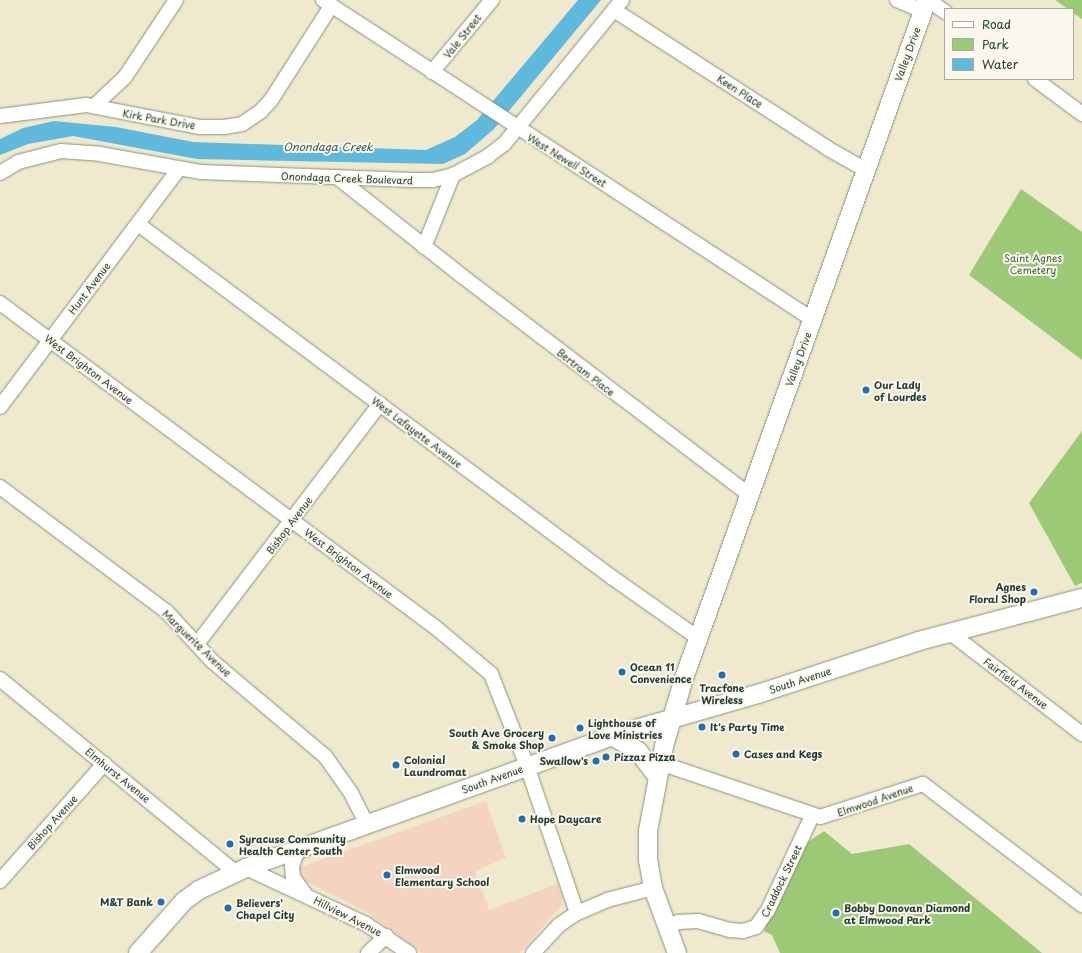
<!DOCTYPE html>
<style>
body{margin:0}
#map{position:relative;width:1082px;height:953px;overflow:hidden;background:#efe9cd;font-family:"Playpen Sans",sans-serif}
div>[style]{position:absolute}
.built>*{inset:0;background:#f4d3c1}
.green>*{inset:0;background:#9cc976}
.water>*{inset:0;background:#5fb9dd}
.roads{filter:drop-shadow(0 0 1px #879380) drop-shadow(0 0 1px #879380)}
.minor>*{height:14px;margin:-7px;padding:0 7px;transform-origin:7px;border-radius:7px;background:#fff}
.major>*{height:18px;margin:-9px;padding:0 9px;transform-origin:9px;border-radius:9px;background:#fff}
.dots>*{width:11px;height:11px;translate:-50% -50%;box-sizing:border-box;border:2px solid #fbf7ec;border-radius:50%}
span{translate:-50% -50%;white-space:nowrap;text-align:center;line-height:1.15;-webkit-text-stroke:4px #fbf7ec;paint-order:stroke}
.street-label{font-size:10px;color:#1f3d34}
.park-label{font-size:10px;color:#3e6044}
.poi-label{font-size:10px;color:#1f3d34;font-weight:700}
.left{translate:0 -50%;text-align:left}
.right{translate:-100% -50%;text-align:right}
.water-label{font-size:11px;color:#2f5c5e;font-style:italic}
.legend{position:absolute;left:944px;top:8px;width:130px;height:72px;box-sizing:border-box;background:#fbf7ec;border:1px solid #a3ada2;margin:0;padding:5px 7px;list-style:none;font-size:12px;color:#1f3d34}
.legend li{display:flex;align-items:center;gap:8px;height:20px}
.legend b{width:20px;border:1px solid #a3ada2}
</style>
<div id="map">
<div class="built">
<i style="clip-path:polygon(486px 801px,506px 858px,475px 871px,489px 910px,557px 884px,563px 897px,561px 906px,520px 953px,422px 953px,367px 912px,299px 878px,298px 872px,301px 867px)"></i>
</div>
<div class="green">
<i style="clip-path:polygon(1055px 0,1082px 0,1082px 19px,1073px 13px,1073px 9px,1068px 9px)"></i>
<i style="clip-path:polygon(1021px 189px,1082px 232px,1082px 360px,969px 275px)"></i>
<i style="clip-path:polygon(1082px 431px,1082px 583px,1075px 586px,1029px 503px)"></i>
<i style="clip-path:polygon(824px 831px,852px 854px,909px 844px,1042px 953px,780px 953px,772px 935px,764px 931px,802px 846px)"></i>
</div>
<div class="water">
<i style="clip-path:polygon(578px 0,601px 0,494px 129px,465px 154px,443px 164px,197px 159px,73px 136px,28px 144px,0 155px,0 139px,23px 128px,54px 121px,116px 127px,193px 142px,426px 150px,455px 137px,477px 120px)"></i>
</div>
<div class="roads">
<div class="minor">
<i style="left:323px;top:0;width:584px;rotate:33.12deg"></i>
<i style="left:897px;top:0;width:28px;rotate:23deg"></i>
<i style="left:928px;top:0;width:21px;rotate:35deg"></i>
<i style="left:614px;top:10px;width:254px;rotate:32.9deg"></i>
<i style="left:827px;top:148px;width:45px;rotate:29.4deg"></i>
<i style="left:432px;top:72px;width:94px;rotate:-50.2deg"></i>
<i style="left:1035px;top:79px;width:59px;rotate:36.7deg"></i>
<i style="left:94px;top:106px;width:42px;rotate:-43.1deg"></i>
<i style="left:125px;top:77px;width:92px;rotate:-56.5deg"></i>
<i style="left:0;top:116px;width:87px;rotate:-7.3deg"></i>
<i style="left:86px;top:105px;width:115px;rotate:11deg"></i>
<i style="left:199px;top:127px;width:25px"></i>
<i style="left:224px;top:127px;width:18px;rotate:-9deg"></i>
<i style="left:242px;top:124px;width:23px;rotate:-34deg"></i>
<i style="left:261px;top:111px;width:15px;rotate:-48deg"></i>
<i style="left:271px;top:100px;width:112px;rotate:-57.4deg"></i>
<i style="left:0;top:173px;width:21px;rotate:-31deg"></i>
<i style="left:18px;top:162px;width:44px;rotate:-14.3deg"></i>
<i style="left:61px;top:151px;width:39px;rotate:4deg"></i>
<i style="left:100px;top:154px;width:103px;rotate:10.1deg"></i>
<i style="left:201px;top:172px;width:211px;rotate:2.2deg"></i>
<i style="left:412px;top:180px;width:21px"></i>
<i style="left:433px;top:180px;width:21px;rotate:-14deg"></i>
<i style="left:453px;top:175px;width:40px;rotate:-28deg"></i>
<i style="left:488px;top:156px;width:21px;rotate:-37deg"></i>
<i style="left:505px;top:143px;width:185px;rotate:-50.7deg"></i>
<i style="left:337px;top:177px;width:159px;rotate:38.4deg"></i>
<i style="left:462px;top:276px;width:361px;rotate:37.3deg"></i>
<i style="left:138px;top:224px;width:592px;rotate:36.7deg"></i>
<i style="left:613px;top:578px;width:104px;rotate:35.2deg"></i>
<i style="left:424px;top:247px;width:78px;rotate:-68.1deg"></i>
<i style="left:0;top:303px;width:542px;rotate:36.68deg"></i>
<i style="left:435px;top:627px;width:73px;rotate:40deg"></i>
<i style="left:491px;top:674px;width:99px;rotate:68.6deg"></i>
<i style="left:527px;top:766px;width:155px;rotate:71.2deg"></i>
<i style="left:0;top:407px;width:298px;rotate:-53.1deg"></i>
<i style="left:0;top:487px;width:207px;rotate:36.8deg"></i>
<i style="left:166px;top:611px;width:68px;rotate:47.4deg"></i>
<i style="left:212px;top:661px;width:148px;rotate:40.1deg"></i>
<i style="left:325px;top:756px;width:45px;rotate:54.9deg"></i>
<i style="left:351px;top:793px;width:35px;rotate:63deg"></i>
<i style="left:949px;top:632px;width:168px;rotate:37.5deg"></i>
<i style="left:197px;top:644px;width:302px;rotate:-52.7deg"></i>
<i style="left:0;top:679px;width:304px;rotate:39.4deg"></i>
<i style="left:660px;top:763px;width:169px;rotate:18.6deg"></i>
<i style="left:820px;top:817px;width:108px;rotate:-17.8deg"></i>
<i style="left:923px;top:784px;width:200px;rotate:37.3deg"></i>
<i style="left:298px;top:849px;width:18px;rotate:109deg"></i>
<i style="left:292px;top:866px;width:11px;rotate:85deg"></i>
<i style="left:293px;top:877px;width:21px;rotate:55deg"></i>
<i style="left:246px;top:868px;width:132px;rotate:25deg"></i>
<i style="left:366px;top:924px;width:52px;rotate:34deg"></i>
<i style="left:0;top:881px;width:157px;rotate:-48.4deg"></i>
<i style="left:667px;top:927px;width:12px;rotate:-24deg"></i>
<i style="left:678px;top:922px;width:20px;rotate:-3deg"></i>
<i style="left:698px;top:921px;width:33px;rotate:16deg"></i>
<i style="left:730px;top:930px;width:13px;rotate:4deg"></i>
<i style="left:743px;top:931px;width:14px;rotate:-17deg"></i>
<i style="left:756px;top:927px;width:21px;rotate:-55deg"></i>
<i style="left:768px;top:910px;width:104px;rotate:-64.9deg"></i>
<i style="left:368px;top:953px;width:25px;rotate:-43deg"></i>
<i style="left:533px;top:953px;width:38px;rotate:-47deg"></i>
<i style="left:559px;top:925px;width:22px;rotate:-34deg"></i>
<i style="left:577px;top:913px;width:33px;rotate:-23deg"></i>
<i style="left:607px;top:900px;width:48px;rotate:-14.6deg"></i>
</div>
<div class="major">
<i style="left:612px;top:736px;width:30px;rotate:30deg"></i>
<i style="left:638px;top:751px;width:31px;rotate:53deg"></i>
<i style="left:138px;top:953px;width:69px;rotate:-48.5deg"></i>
<i style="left:184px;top:901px;width:19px;rotate:-36deg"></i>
<i style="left:199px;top:890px;width:52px;rotate:-25.1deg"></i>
<i style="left:246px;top:868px;width:389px;rotate:-19.8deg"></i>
<i style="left:612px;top:736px;width:155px;rotate:-16.1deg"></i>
<i style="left:761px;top:693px;width:166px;rotate:-18.2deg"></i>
<i style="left:919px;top:641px;width:169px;rotate:-14.8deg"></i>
<i style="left:677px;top:953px;width:69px;rotate:-110.3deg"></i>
<i style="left:653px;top:888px;width:27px;rotate:-100deg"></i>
<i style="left:648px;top:861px;width:30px;rotate:-90deg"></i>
<i style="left:648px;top:831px;width:86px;rotate:-79.3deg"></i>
<i style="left:664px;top:746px;width:71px;rotate:-73.6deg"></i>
<i style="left:684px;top:678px;width:720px;rotate:-70.28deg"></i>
</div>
</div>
<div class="dots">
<i style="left:866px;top:390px;background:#1f6fb2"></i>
<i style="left:1034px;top:592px;background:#1f6fb2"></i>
<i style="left:622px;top:672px;background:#1f6fb2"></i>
<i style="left:722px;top:675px;background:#1f6fb2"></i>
<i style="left:702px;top:727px;background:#1f6fb2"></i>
<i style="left:580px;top:728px;background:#1f6fb2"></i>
<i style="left:552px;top:738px;background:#1f6fb2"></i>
<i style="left:736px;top:754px;background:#1f6fb2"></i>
<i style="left:606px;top:757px;background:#1f6fb2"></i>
<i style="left:596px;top:761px;background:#1f6fb2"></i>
<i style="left:396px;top:765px;background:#1f6fb2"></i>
<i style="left:522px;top:819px;background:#1f6fb2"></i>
<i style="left:230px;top:844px;background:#1f6fb2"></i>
<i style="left:387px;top:875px;background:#1f6fb2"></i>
<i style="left:161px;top:902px;background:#1f6fb2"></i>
<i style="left:228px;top:908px;background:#1f6fb2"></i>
<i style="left:836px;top:913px;background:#1f6fb2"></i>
</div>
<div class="street-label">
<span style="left:462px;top:36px;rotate:-51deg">Vale Street</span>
<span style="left:907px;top:54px;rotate:-70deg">Valley Drive</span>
<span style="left:740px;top:91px;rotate:33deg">Keen Place</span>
<span style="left:159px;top:119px;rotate:10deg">Kirk Park Drive</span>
<span style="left:567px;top:160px;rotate:32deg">West Newell Street</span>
<span style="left:347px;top:178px;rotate:2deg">Onondaga Creek Boulevard</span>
<span style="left:89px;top:288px;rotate:-53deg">Hunt Avenue</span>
<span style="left:798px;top:359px;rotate:-70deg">Valley Drive</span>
<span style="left:89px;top:369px;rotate:37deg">West Brighton Avenue</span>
<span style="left:586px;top:372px;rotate:38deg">Bertram Place</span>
<span style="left:417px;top:432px;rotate:37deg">West Lafayette Avenue</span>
<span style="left:289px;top:525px;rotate:-53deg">Bishop Avenue</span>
<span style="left:349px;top:563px;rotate:37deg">West Brighton Avenue</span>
<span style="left:197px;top:643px;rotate:44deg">Marguerite Avenue</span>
<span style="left:800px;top:680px;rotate:-18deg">South Avenue</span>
<span style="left:1016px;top:683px;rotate:37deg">Fairfield Avenue</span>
<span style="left:118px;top:775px;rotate:39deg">Elmhurst Avenue</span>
<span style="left:492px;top:779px;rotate:-20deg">South Avenue</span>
<span style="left:875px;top:800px;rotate:-19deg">Elmwood Avenue</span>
<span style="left:52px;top:822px;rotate:-48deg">Bishop Avenue</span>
<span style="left:781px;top:881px;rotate:-64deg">Craddock Street</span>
<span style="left:348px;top:916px;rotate:27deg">Hillview Avenue</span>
</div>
<div class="park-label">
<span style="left:1033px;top:263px">Saint Agnes<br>Cemetery</span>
</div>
<div class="poi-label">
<span class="left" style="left:874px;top:390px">Our Lady<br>of Lourdes</span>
<span class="right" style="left:1026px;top:592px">Agnes<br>Floral Shop</span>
<span class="left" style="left:630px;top:672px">Ocean 11<br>Convenience</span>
<span style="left:722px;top:693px">Tracfone<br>Wireless</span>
<span class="left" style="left:588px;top:728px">Lighthouse of<br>Love Ministries</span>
<span class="left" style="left:710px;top:727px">It's Party Time</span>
<span class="right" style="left:544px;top:738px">South Ave Grocery<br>&amp; Smoke Shop</span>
<span class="left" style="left:744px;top:754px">Cases and Kegs</span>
<span class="left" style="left:614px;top:757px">Pizzaz Pizza</span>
<span class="left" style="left:404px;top:765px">Colonial<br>Laundromat</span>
<span class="right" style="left:588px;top:761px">Swallow's</span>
<span class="left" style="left:530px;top:819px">Hope Daycare</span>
<span class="left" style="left:239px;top:844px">Syracuse Community<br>Health Center South</span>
<span class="left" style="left:395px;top:875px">Elmwood<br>Elementary School</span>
<span class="right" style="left:153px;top:902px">M&amp;T Bank</span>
<span class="left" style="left:236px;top:908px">Believers'<br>Chapel City</span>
<span class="left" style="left:844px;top:913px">Bobby Donovan Diamond<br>at Elmwood Park</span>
</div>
<div class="water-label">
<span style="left:328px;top:147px">Onondaga Creek</span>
</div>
<ul class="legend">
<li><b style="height:5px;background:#fff"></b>Road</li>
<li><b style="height:11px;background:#9cc976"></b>Park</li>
<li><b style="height:11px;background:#5fb9dd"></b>Water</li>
</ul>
</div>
